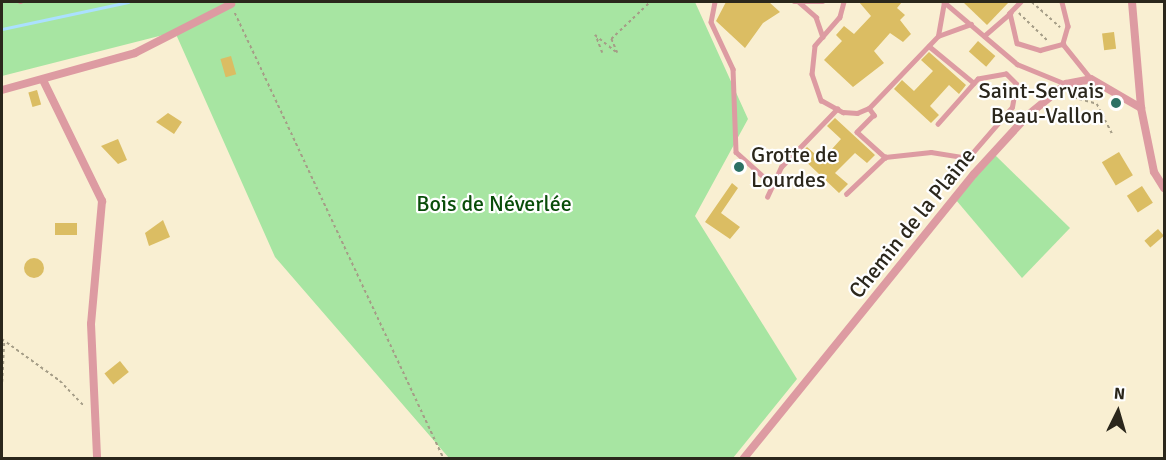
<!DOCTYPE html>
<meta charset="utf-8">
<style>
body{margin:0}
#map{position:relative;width:1166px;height:460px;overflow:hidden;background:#f9efd2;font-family:Signika,sans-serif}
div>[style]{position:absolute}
.green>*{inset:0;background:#a7e5a2}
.stream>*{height:3px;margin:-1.5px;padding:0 1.5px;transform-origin:1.5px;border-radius:1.5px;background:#abe0ff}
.building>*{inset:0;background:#dbbd63;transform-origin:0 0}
.round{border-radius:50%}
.path>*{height:1.5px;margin-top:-0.75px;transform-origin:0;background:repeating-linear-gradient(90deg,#a59d87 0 3px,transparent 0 6px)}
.lane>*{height:4.5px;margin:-2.25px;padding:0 2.25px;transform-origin:2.25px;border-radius:2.25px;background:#dd9ba2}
.street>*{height:8px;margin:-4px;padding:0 4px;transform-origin:4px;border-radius:4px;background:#dd9ba2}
.dots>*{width:16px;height:16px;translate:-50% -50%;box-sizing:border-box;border:3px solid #fff;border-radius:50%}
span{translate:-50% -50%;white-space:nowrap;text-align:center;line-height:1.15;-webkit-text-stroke:4.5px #fff;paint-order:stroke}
.poi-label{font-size:22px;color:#2b271c}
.right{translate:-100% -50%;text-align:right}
.left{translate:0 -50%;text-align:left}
.park-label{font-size:22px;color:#094d09}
.street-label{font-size:22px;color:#2b271c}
.frame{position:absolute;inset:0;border:3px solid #2b271c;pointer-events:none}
.north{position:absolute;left:1088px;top:382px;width:60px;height:60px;-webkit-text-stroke:4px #fff;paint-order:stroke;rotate:5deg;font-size:16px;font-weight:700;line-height:24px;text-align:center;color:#2b271c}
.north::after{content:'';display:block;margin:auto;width:21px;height:27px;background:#2b271c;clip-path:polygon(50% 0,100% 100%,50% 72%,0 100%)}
</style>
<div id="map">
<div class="green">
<i style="clip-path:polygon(2px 2px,695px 2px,748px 119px,695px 216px,797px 379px,733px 458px,449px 458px,275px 257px,175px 32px,2px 76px)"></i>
<i style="clip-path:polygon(995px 155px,1070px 228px,1022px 278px,956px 200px)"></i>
</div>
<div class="stream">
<i style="left:2px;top:29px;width:129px;rotate:-12.1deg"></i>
</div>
<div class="building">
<i style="clip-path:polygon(726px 2px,769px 2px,780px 12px,763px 23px,745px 48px,716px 21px)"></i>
<i style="clip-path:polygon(859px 2px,902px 2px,897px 8px,905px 15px,900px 20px,911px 34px,903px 42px,890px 33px,874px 51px,884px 63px,853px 87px,824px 60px,842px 41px,836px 35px,844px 26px,854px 34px,871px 16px)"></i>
<i style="clip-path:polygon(963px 2px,1009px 2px,987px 25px)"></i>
<i style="left:1114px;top:32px;width:17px;height:12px;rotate:83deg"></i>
<i style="left:978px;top:41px;width:23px;height:14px;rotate:41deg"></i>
<i style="clip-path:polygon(929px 52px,966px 85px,959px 94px,949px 85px,930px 106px,939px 115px,931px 123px,894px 89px,902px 80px,914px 91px,933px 71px,921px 60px)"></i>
<i style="left:231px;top:56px;width:19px;height:11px;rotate:74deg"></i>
<i style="left:37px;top:90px;width:15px;height:9px;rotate:74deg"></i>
<i style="clip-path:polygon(168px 113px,182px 122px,174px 134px,156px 122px)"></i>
<i style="clip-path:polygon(835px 118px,875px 155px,867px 163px,855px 153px,835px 173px,848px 184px,839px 193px,799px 155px,807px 147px,822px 160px,841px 139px,827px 126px)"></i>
<i style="clip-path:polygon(118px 139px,127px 160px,118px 164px,101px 146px)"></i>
<i style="left:1119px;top:152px;width:27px;height:20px;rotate:59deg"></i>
<i style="clip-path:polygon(732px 183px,738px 188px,721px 213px,740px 227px,730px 239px,705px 222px)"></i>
<i style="left:1142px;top:186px;width:20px;height:18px;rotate:57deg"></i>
<i style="clip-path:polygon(163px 220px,170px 237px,149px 246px,145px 233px)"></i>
<i style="left:77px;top:223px;width:12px;height:22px;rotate:90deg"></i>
<i style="left:1158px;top:229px;width:9px;height:18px;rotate:49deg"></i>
<i class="round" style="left:24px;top:258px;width:20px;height:20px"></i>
<i style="left:120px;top:361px;width:14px;height:20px;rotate:51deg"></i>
</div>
<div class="path">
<i style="left:1032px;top:2px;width:38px;rotate:42deg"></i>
<i style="left:235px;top:13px;width:491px;rotate:64.9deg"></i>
<i style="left:1019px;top:13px;width:40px;rotate:44deg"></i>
<i style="left:602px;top:53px;width:19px;rotate:-111deg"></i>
<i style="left:595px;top:35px;width:28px;rotate:39deg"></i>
<i style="left:617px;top:53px;width:15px;rotate:-113deg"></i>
<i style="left:611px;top:39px;width:54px;rotate:-43.5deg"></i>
<i style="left:1068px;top:96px;width:30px;rotate:15deg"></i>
<i style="left:1097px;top:104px;width:35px;rotate:63deg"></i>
<i style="left:2px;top:339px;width:72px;rotate:35.9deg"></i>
<i style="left:60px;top:381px;width:35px;rotate:46deg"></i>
<i style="left:2px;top:382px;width:41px;rotate:-87.2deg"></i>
</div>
<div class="lane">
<i style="left:20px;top:2px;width:1px"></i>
<i style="left:715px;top:2px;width:20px;rotate:101deg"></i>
<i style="left:711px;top:22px;width:52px;rotate:64.9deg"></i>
<i style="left:733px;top:69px;width:83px;rotate:87.9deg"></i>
<i style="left:736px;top:152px;width:50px;rotate:41.7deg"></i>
<i style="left:794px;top:2px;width:29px"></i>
<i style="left:799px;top:2px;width:23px;rotate:41deg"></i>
<i style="left:816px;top:17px;width:21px;rotate:71deg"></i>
<i style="left:844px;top:2px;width:16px;rotate:105deg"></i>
<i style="left:840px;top:17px;width:38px;rotate:131deg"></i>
<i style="left:815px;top:46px;width:28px;rotate:96deg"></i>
<i style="left:812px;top:74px;width:28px;rotate:71deg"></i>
<i style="left:821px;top:100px;width:25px;rotate:29deg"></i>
<i style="left:843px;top:112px;width:14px;rotate:4deg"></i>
<i style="left:857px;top:113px;width:13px;rotate:-23deg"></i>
<i style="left:869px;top:108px;width:100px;rotate:-46.2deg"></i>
<i style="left:938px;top:36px;width:35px;rotate:-80deg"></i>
<i style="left:944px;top:2px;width:96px;rotate:40.3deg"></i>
<i style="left:1017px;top:64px;width:53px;rotate:22.2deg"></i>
<i style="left:1021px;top:2px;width:16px;rotate:135deg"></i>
<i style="left:1010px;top:13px;width:31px;rotate:77deg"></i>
<i style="left:1017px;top:43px;width:24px;rotate:17deg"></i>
<i style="left:1040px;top:50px;width:24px;rotate:-15deg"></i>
<i style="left:1062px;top:2px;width:25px;rotate:76deg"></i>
<i style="left:1068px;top:26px;width:19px;rotate:106deg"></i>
<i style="left:938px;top:36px;width:35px;rotate:-20deg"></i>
<i style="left:984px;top:36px;width:35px;rotate:-41deg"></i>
<i style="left:1063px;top:44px;width:45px;rotate:51.3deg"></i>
<i style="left:929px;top:46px;width:58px;rotate:39.4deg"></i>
<i style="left:869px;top:108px;width:9px;rotate:54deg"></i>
<i style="left:874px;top:115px;width:24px;rotate:135deg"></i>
<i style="left:857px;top:132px;width:38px;rotate:42deg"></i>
<i style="left:885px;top:157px;width:46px;rotate:-6.2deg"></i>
<i style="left:931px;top:152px;width:37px;rotate:9deg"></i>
<i style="left:968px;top:158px;width:67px;rotate:-49.2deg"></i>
<i style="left:1012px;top:107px;width:23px;rotate:-80deg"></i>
<i style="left:1016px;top:84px;width:14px;rotate:-135deg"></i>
<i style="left:1006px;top:74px;width:28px;rotate:170deg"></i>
<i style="left:978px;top:79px;width:60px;rotate:131.6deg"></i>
<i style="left:846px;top:194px;width:54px;rotate:-43.5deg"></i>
<i style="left:767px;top:197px;width:33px;rotate:-65deg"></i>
<i style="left:781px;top:167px;width:81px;rotate:-46deg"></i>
</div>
<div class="street">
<i style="left:1132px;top:2px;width:106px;rotate:85.1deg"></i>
<i style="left:1141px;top:108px;width:65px;rotate:78.5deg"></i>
<i style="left:1154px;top:172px;width:19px;rotate:58deg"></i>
<i style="left:43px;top:80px;width:135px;rotate:64deg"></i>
<i style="left:102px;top:201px;width:123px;rotate:95.1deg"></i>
<i style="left:91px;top:324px;width:134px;rotate:87.4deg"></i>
<i style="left:2px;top:90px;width:138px;rotate:-15.5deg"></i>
<i style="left:135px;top:53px;width:108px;rotate:-27deg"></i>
<i style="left:744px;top:458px;width:365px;rotate:-51deg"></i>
<i style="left:974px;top:174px;width:80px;rotate:-47.5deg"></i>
<i style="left:1028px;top:115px;width:49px;rotate:-39.2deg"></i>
<i style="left:1066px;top:84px;width:25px;rotate:-11deg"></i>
<i style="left:1091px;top:79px;width:58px;rotate:30.1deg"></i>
</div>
<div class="dots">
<i style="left:1116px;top:103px;background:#2c7164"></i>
<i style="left:739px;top:167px;background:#2c7164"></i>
</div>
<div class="poi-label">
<span class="right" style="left:1104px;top:103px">Saint-Servais<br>Beau-Vallon</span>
<span class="left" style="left:751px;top:167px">Grotte de<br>Lourdes</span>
</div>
<div class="park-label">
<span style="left:494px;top:204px">Bois de Néverlée</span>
</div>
<div class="street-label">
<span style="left:912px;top:223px;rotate:-51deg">Chemin de la Plaine</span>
</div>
<div class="frame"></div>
<div class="north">N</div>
</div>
